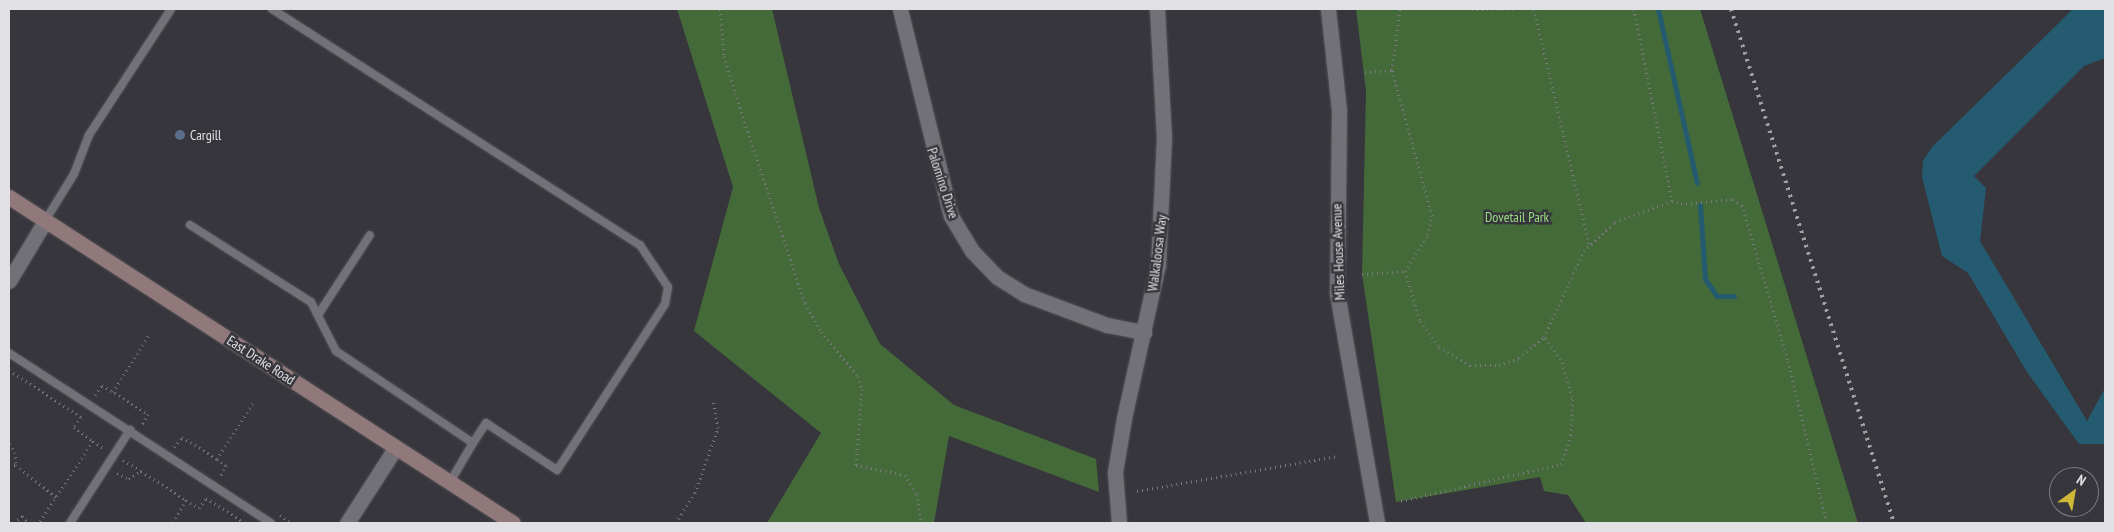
<!DOCTYPE html>
<style>
body{margin:0}
#map{position:relative;width:2114px;height:532px;overflow:hidden;background:#37363c;font-family:"PT Sans Narrow",sans-serif}
div>[style]{position:absolute}
.green>*{inset:0;background:#446a39}
.water>*{inset:0;background:#245b71}
.stream>*{height:5px;margin:-2.5px;padding:0 2.5px;transform-origin:2.5px;border-radius:2.5px;background:#245b71}
.path>*{height:3px;margin-top:-1.5px;transform-origin:0;background:repeating-linear-gradient(90deg,#79787d 0 1px,transparent 0 5px)}
.roads{filter:drop-shadow(0 0 1px #555459) drop-shadow(0 0 1px #555459)}
.lane>*{height:8px;margin:-4px;padding:0 4px;transform-origin:4px;border-radius:4px;background:#727178}
.street>*{height:15px;margin:-7.5px;padding:0 7.5px;transform-origin:7.5px;border-radius:7.5px;background:#727178}
.secondary>*{height:15px;margin:-7.5px;padding:0 7.5px;transform-origin:7.5px;border-radius:7.5px;background:#91797b}
.rail>*{height:4px;margin-top:-2px;transform-origin:0;background:repeating-linear-gradient(90deg,#a1a0a5 0 2.5px,transparent 0 7.5px)}
.dots>*{width:14px;height:14px;translate:-50% -50%;box-sizing:border-box;border:2px solid #37363c;border-radius:50%}
span{translate:-50% -50%;white-space:nowrap;text-align:center;line-height:1.15;-webkit-text-stroke:5px #37363c;paint-order:stroke}
.poi-label{font-size:14px;color:#e1e0e4}
.left{translate:0 -50%;text-align:left}
.street-label{font-size:14px;color:#e1e0e4}
.park-label{font-size:14px;color:#97de81}
.frame{position:absolute;inset:0;border:10px solid #e1e0e4;pointer-events:none}
.north{position:absolute;left:2049px;top:467px;width:50px;height:50px;box-sizing:border-box;background:#37363c;border:1px solid #7b7a7f;border-radius:50%;rotate:32deg;font-size:14px;font-weight:700;line-height:20px;text-align:center;color:#e1e0e4}
.north::after{content:'';display:block;margin:auto;width:18px;height:22px;background:#ceb837;clip-path:polygon(50% 0,100% 100%,50% 72%,0 100%)}
</style>
<div id="map">
<div class="green">
<i style="clip-path:polygon(677px 9px,772px 9px,819px 208px,839px 264px,880px 344px,954px 405px,1096px 459px,1099px 492px,949px 436px,934px 523px,767px 523px,821px 433px,694px 331px,733px 187px)"></i>
<i style="clip-path:polygon(1356px 9px,1700px 9px,1858px 523px,1586px 523px,1568px 495px,1544px 491px,1540px 477px,1396px 502px,1362px 274px,1366px 91px)"></i>
</div>
<div class="water">
<i style="clip-path:polygon(2073px 9px,2105px 9px,2105px 58px,2084px 66px,1974px 176px,1986px 188px,1980px 241px,2087px 421px,2105px 388px,2105px 444px,2079px 444px,2027px 372px,1968px 273px,1942px 256px,1922px 177px,1923px 161px,1932px 147px)"></i>
</div>
<div class="stream">
<i style="left:1658px;top:9px;width:178px;rotate:77.4deg"></i>
<i style="left:1700px;top:205px;width:74px;rotate:86.1deg"></i>
<i style="left:1705px;top:279px;width:21px;rotate:55deg"></i>
<i style="left:1717px;top:296px;width:17px"></i>
</div>
<div class="path">
<i style="left:720px;top:9px;width:47px;rotate:85.1deg"></i>
<i style="left:724px;top:56px;width:39px;rotate:73deg"></i>
<i style="left:735px;top:93px;width:221px;rotate:71.6deg"></i>
<i style="left:805px;top:303px;width:33px;rotate:61deg"></i>
<i style="left:821px;top:332px;width:57px;rotate:49.9deg"></i>
<i style="left:858px;top:376px;width:14px;rotate:73deg"></i>
<i style="left:862px;top:389px;width:76px;rotate:94.5deg"></i>
<i style="left:856px;top:465px;width:50px;rotate:11.5deg"></i>
<i style="left:905px;top:475px;width:22px;rotate:58deg"></i>
<i style="left:917px;top:494px;width:29px;rotate:82deg"></i>
<i style="left:1472px;top:9px;width:42px"></i>
<i style="left:1534px;top:9px;width:241px;rotate:76.8deg"></i>
<i style="left:1634px;top:9px;width:196px;rotate:78.8deg"></i>
<i style="left:1365px;top:72px;width:26px;rotate:-4deg"></i>
<i style="left:1405px;top:271px;width:52px;rotate:73.3deg"></i>
<i style="left:1420px;top:321px;width:32px;rotate:54deg"></i>
<i style="left:1439px;top:347px;width:36px;rotate:30deg"></i>
<i style="left:1470px;top:365px;width:29px"></i>
<i style="left:1499px;top:365px;width:21px;rotate:-19deg"></i>
<i style="left:1519px;top:358px;width:33px;rotate:-40deg"></i>
<i style="left:1544px;top:337px;width:95px;rotate:-65.1deg"></i>
<i style="left:1584px;top:251px;width:42px;rotate:-43.1deg"></i>
<i style="left:1615px;top:222px;width:61px;rotate:-20.2deg"></i>
<i style="left:1672px;top:201px;width:9px;rotate:18deg"></i>
<i style="left:1681px;top:204px;width:52px;rotate:-5.5deg"></i>
<i style="left:1733px;top:199px;width:11px;rotate:34deg"></i>
<i style="left:1742px;top:205px;width:163px;rotate:73.6deg"></i>
<i style="left:1788px;top:361px;width:167px;rotate:76.5deg"></i>
<i style="left:1362px;top:274px;width:43px;rotate:-4deg"></i>
<i style="left:1405px;top:271px;width:43px;rotate:-57.4deg"></i>
<i style="left:1428px;top:235px;width:19px;rotate:-78deg"></i>
<i style="left:1432px;top:216px;width:151px;rotate:-105.3deg"></i>
<i style="left:1392px;top:70px;width:62px;rotate:-82.5deg"></i>
<i style="left:9px;top:370px;width:86px;rotate:33.1deg"></i>
<i style="left:81px;top:417px;width:12px;rotate:125deg"></i>
<i style="left:74px;top:427px;width:24px;rotate:36deg"></i>
<i style="left:93px;top:441px;width:98px;rotate:123.4deg"></i>
<i style="left:113px;top:392px;width:70px;rotate:-57.9deg"></i>
<i style="left:95px;top:395px;width:12px;rotate:-55deg"></i>
<i style="left:102px;top:385px;width:54px;rotate:32.2deg"></i>
<i style="left:148px;top:414px;width:14px;rotate:120deg"></i>
<i style="left:93px;top:441px;width:14px;rotate:34deg"></i>
<i style="left:9px;top:444px;width:10px;rotate:53deg"></i>
<i style="left:15px;top:452px;width:13px;rotate:86deg"></i>
<i style="left:174px;top:447px;width:13px;rotate:-51deg"></i>
<i style="left:182px;top:437px;width:41px;rotate:32.2deg"></i>
<i style="left:217px;top:459px;width:11px;rotate:34deg"></i>
<i style="left:226px;top:465px;width:13px;rotate:117deg"></i>
<i style="left:217px;top:459px;width:70px;rotate:-57.2deg"></i>
<i style="left:123px;top:460px;width:21px;rotate:31deg"></i>
<i style="left:9px;top:465px;width:7px"></i>
<i style="left:16px;top:465px;width:51px;rotate:38.7deg"></i>
<i style="left:117px;top:473px;width:13px;rotate:27deg"></i>
<i style="left:129px;top:479px;width:14px;rotate:-34deg"></i>
<i style="left:141px;top:471px;width:54px;rotate:32.8deg"></i>
<i style="left:186px;top:500px;width:27px;rotate:121deg"></i>
<i style="left:1137px;top:491px;width:204px;rotate:-9.9deg"></i>
<i style="left:186px;top:500px;width:15px;rotate:32deg"></i>
<i style="left:199px;top:508px;width:12px;rotate:-55deg"></i>
<i style="left:206px;top:498px;width:46px;rotate:32.7deg"></i>
<i style="left:1401px;top:501px;width:164px;rotate:-13deg"></i>
<i style="left:1561px;top:464px;width:31px;rotate:-71deg"></i>
<i style="left:1571px;top:435px;width:38px;rotate:-88deg"></i>
<i style="left:1572px;top:397px;width:40px;rotate:-106deg"></i>
<i style="left:1561px;top:359px;width:29px;rotate:-126deg"></i>
<i style="left:280px;top:515px;width:14px;rotate:34deg"></i>
<i style="left:14px;top:523px;width:11px;rotate:-41deg"></i>
<i style="left:22px;top:516px;width:9px;rotate:49deg"></i>
<i style="left:676px;top:523px;width:36px;rotate:-58deg"></i>
<i style="left:695px;top:493px;width:69px;rotate:-70.5deg"></i>
<i style="left:718px;top:428px;width:27px;rotate:-100deg"></i>
</div>
<div class="roads">
<div class="lane">
<i style="left:272px;top:9px;width:437px;rotate:32.7deg"></i>
<i style="left:640px;top:245px;width:50px;rotate:56.3deg"></i>
<i style="left:668px;top:287px;width:17px;rotate:100deg"></i>
<i style="left:665px;top:304px;width:198px;rotate:123deg"></i>
<i style="left:557px;top:470px;width:85px;rotate:-146.5deg"></i>
<i style="left:486px;top:423px;width:24px;rotate:123deg"></i>
<i style="left:45px;top:221px;width:55px;rotate:-58.3deg"></i>
<i style="left:74px;top:174px;width:42px;rotate:-69deg"></i>
<i style="left:89px;top:135px;width:150px;rotate:-56.9deg"></i>
<i style="left:190px;top:225px;width:143px;rotate:32.5deg"></i>
<i style="left:311px;top:302px;width:55px;rotate:63deg"></i>
<i style="left:336px;top:351px;width:165px;rotate:33.9deg"></i>
<i style="left:473px;top:443px;width:45px;rotate:120.5deg"></i>
<i style="left:318px;top:315px;width:95px;rotate:-57deg"></i>
<i style="left:9px;top:353px;width:312px;rotate:33deg"></i>
<i style="left:70px;top:523px;width:111px;rotate:-57.2deg"></i>
</div>
<div class="street">
<i style="left:900px;top:9px;width:213px;rotate:76.2deg"></i>
<i style="left:951px;top:216px;width:41px;rotate:59deg"></i>
<i style="left:972px;top:251px;width:36px;rotate:46deg"></i>
<i style="left:997px;top:277px;width:32px;rotate:32deg"></i>
<i style="left:1024px;top:294px;width:89px;rotate:20.5deg"></i>
<i style="left:1107px;top:325px;width:38px;rotate:11deg"></i>
<i style="left:1328px;top:9px;width:102px;rotate:83.8deg"></i>
<i style="left:1339px;top:110px;width:183px;rotate:90.6deg"></i>
<i style="left:1337px;top:293px;width:233px;rotate:80.1deg"></i>
<i style="left:9px;top:281px;width:70px;rotate:-59deg"></i>
<i style="left:347px;top:523px;width:90px;rotate:-57.2deg"></i>
<i style="left:1119px;top:523px;width:51px;rotate:-94.5deg"></i>
<i style="left:1115px;top:472px;width:55px;rotate:-80.5deg"></i>
<i style="left:1124px;top:418px;width:157px;rotate:-77.5deg"></i>
<i style="left:1158px;top:265px;width:127px;rotate:-87.3deg"></i>
<i style="left:1164px;top:138px;width:129px;rotate:-93.1deg"></i>
</div>
<div class="secondary">
<i style="left:9px;top:197px;width:600px;rotate:32.9deg"></i>
</div>
</div>
<div class="rail">
<i style="left:1731px;top:9px;width:539px;rotate:72.41deg"></i>
</div>
<div class="dots">
<i style="left:180px;top:135px;background:#5c6f8a"></i>
</div>
<div class="poi-label">
<span class="left" style="left:190px;top:135px">Cargill</span>
</div>
<div class="street-label">
<span style="left:943px;top:183px;rotate:72deg">Palomino Drive</span>
<span style="left:1338px;top:252px;rotate:-92deg">Miles House Avenue</span>
<span style="left:1157px;top:253px;rotate:-83deg">Walkaloosa Way</span>
<span style="left:261px;top:360px;rotate:33deg">East Drake Road</span>
</div>
<div class="park-label">
<span style="left:1517px;top:217px">Dovetail Park</span>
</div>
<div class="frame"></div>
<div class="north">N</div>
</div>
